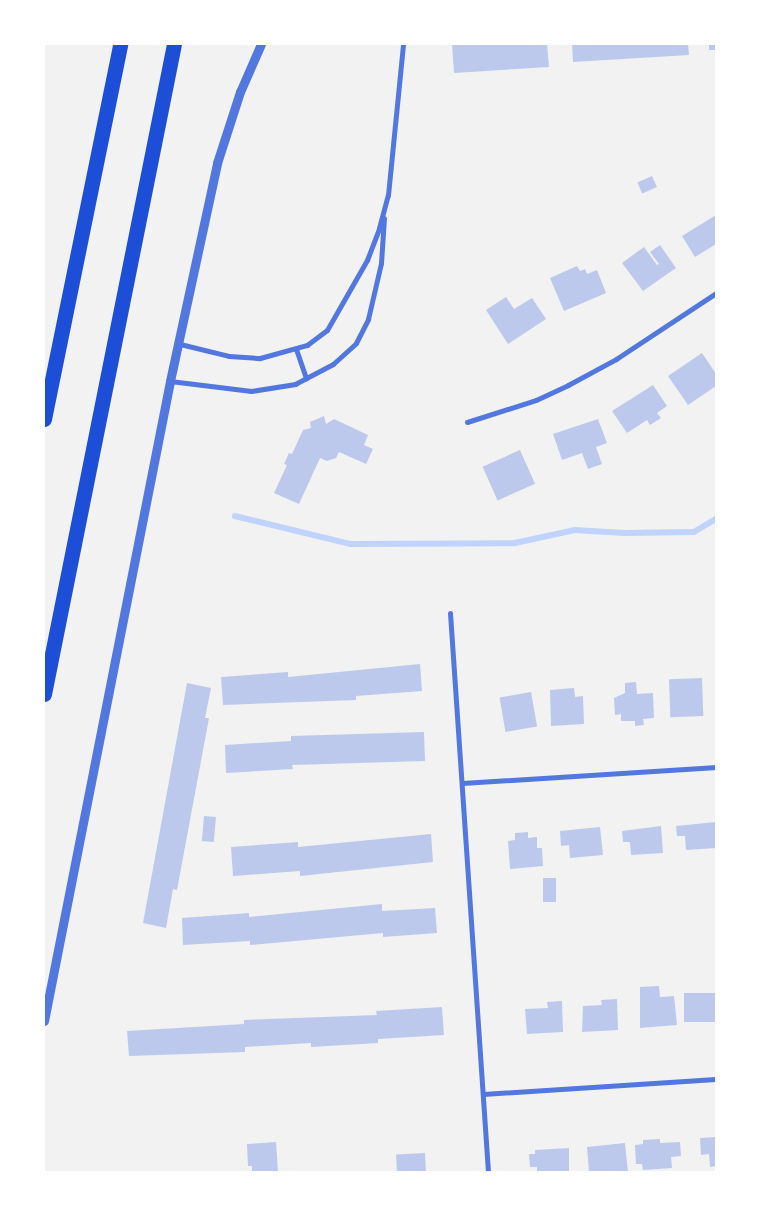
<!DOCTYPE html>
<style>
body{margin:0}
#map{position:relative;width:760px;height:1216px;overflow:hidden;background:#f2f2f2;font-family:"Nunito Sans",sans-serif}
div>[style]{position:absolute}
.stream>*{height:5.5px;margin:-2.75px;padding:0 2.75px;transform-origin:2.75px;border-radius:2.75px;background:#bfd3fe}
.building>*{inset:0;background:#bdc9ec;transform-origin:0 0}
.minor>*{height:5px;margin:-2.5px;padding:0 2.5px;transform-origin:2.5px;border-radius:2.5px;background:#5277de}
.tertiary>*{height:9px;margin:-4.5px;padding:0 4.5px;transform-origin:4.5px;border-radius:4.5px;background:#5277de}
.motorway>*{height:15px;margin:-7.5px;padding:0 7.5px;transform-origin:7.5px;border-radius:7.5px;background:#1d4ed8}
span{translate:-50% -50%;white-space:nowrap;text-align:center;line-height:1.15;-webkit-text-stroke:5px #fff;paint-order:stroke}
.frame{position:absolute;inset:0;border:45px solid #fff;pointer-events:none}
</style>
<div id="map">
<div class="stream">
<i style="left:235px;top:516px;width:119px;rotate:13.6deg"></i>
<i style="left:351px;top:544px;width:164px;rotate:-0.3deg"></i>
<i style="left:515px;top:543px;width:61px;rotate:-12.2deg"></i>
<i style="left:575px;top:530px;width:49px;rotate:3.5deg"></i>
<i style="left:624px;top:533px;width:70px;rotate:-0.8deg"></i>
<i style="left:694px;top:532px;width:26px;rotate:-31deg"></i>
</div>
<div class="building">
<i style="clip-path:polygon(452px 44px,547px 44px,549px 67px,454px 73px)"></i>
<i style="clip-path:polygon(572px 44px,688px 44px,689px 55px,573px 62px)"></i>
<i style="left:709px;top:44px;width:7px;height:6px"></i>
<i style="left:652px;top:176px;width:12px;height:16px;rotate:66deg"></i>
<i style="clip-path:polygon(716px 215px,716px 244px,695px 257px,682px 236px)"></i>
<i style="clip-path:polygon(660px 245px,676px 268px,643px 291px,622px 263px,644px 247px,657px 265px,659px 264px,650px 252px)"></i>
<i style="clip-path:polygon(577px 266px,580px 271px,585px 269px,587px 274px,597px 270px,606px 293px,564px 311px,550px 278px)"></i>
<i style="clip-path:polygon(506px 297px,514px 309px,532px 298px,546px 319px,508px 344px,486px 310px)"></i>
<i style="clip-path:polygon(702px 353px,716px 374px,716px 386px,688px 405px,668px 376px)"></i>
<i style="clip-path:polygon(653px 385px,667px 406px,657px 413px,661px 418px,650px 425px,647px 420px,627px 433px,612px 411px)"></i>
<i style="clip-path:polygon(324px 416px,326px 424px,334px 419px,368px 435px,364px 445px,373px 449px,366px 464px,339px 452px,336px 458px,327px 461px,320px 458px,299px 504px,274px 493px,287px 465px,284px 464px,289px 453px,292px 454px,303px 430px,311px 428px,310px 422px)"></i>
<i style="clip-path:polygon(598px 419px,607px 443px,596px 447px,602px 464px,588px 469px,582px 453px,562px 460px,553px 434px)"></i>
<i style="left:520px;top:450px;width:37px;height:41px;rotate:66deg"></i>
<i style="clip-path:polygon(420px 664px,422px 691px,356px 696px,356px 700px,223px 705px,221px 677px,288px 672px,288px 677px)"></i>
<i style="left:702px;top:678px;width:38px;height:33px;rotate:88deg"></i>
<i style="clip-path:polygon(636px 682px,637px 694px,653px 693px,654px 718px,643px 719px,644px 725px,635px 726px,635px 721px,621px 721px,621px 714px,615px 715px,614px 698px,625px 693px,625px 683px)"></i>
<i style="clip-path:polygon(187px 683px,211px 688px,205px 718px,209px 718px,177px 890px,173px 889px,166px 928px,143px 923px)"></i>
<i style="clip-path:polygon(574px 688px,575px 697px,583px 696px,584px 724px,551px 726px,550px 690px)"></i>
<i style="left:531px;top:692px;width:35px;height:32px;rotate:80deg"></i>
<i style="clip-path:polygon(424px 732px,425px 761px,292px 765px,293px 769px,226px 773px,225px 745px,291px 741px,291px 736px)"></i>
<i style="left:204px;top:816px;width:12px;height:25px;rotate:5deg"></i>
<i style="clip-path:polygon(716px 822px,716px 848px,686px 850px,685px 836px,677px 836px,676px 826px)"></i>
<i style="clip-path:polygon(661px 826px,663px 853px,631px 855px,630px 842px,623px 842px,622px 831px)"></i>
<i style="clip-path:polygon(600px 827px,603px 855px,570px 858px,569px 845px,561px 846px,560px 831px)"></i>
<i style="clip-path:polygon(528px 832px,528px 838px,537px 837px,537px 848px,542px 848px,543px 866px,510px 869px,508px 841px,515px 840px,515px 833px)"></i>
<i style="clip-path:polygon(431px 834px,433px 862px,300px 876px,300px 871px,233px 876px,231px 847px,298px 842px,298px 847px)"></i>
<i style="left:543px;top:878px;width:13px;height:24px"></i>
<i style="clip-path:polygon(382px 904px,382px 911px,435px 908px,437px 933px,383px 937px,383px 933px,250px 945px,250px 941px,183px 945px,182px 918px,249px 913px,249px 917px)"></i>
<i style="clip-path:polygon(659px 986px,660px 997px,674px 996px,677px 1025px,640px 1028px,640px 987px)"></i>
<i style="left:716px;top:993px;width:29px;height:32px;rotate:90deg"></i>
<i style="clip-path:polygon(617px 999px,618px 1030px,582px 1032px,583px 1006px,602px 1005px,601px 1000px)"></i>
<i style="clip-path:polygon(562px 1001px,563px 1032px,527px 1034px,525px 1009px,548px 1008px,547px 1002px)"></i>
<i style="clip-path:polygon(442px 1007px,444px 1035px,378px 1039px,378px 1043px,311px 1047px,311px 1043px,245px 1047px,245px 1052px,129px 1056px,127px 1031px,244px 1024px,244px 1020px,377px 1015px,376px 1011px)"></i>
<i style="clip-path:polygon(716px 1137px,716px 1166px,710px 1167px,709px 1154px,701px 1155px,700px 1138px)"></i>
<i style="clip-path:polygon(660px 1139px,660px 1143px,680px 1142px,681px 1156px,671px 1157px,672px 1168px,643px 1170px,642px 1164px,636px 1164px,635px 1145px,643px 1144px,643px 1140px)"></i>
<i style="clip-path:polygon(276px 1142px,278px 1172px,252px 1172px,252px 1166px,248px 1166px,247px 1144px)"></i>
<i style="clip-path:polygon(625px 1143px,628px 1172px,589px 1172px,587px 1147px)"></i>
<i style="clip-path:polygon(569px 1148px,569px 1172px,537px 1172px,537px 1167px,530px 1167px,529px 1154px,535px 1154px,535px 1150px)"></i>
<i style="left:425px;top:1153px;width:19px;height:29px;rotate:87deg"></i>
</div>
<div class="minor">
<i style="left:180px;top:344px;width:50px;rotate:13.8deg"></i>
<i style="left:229px;top:356px;width:31px;rotate:4deg"></i>
<i style="left:260px;top:358px;width:49px;rotate:-15.5deg"></i>
<i style="left:307px;top:345px;width:25px;rotate:-37deg"></i>
<i style="left:327px;top:330px;width:81px;rotate:-60.3deg"></i>
<i style="left:367px;top:260px;width:34px;rotate:-69deg"></i>
<i style="left:379px;top:228px;width:34px;rotate:-75deg"></i>
<i style="left:388px;top:195px;width:152px;rotate:-84.3deg"></i>
<i style="left:296px;top:349px;width:31px;rotate:71deg"></i>
<i style="left:170px;top:381px;width:82px;rotate:7deg"></i>
<i style="left:251px;top:391px;width:45px;rotate:-9deg"></i>
<i style="left:295px;top:384px;width:43px;rotate:-27.8deg"></i>
<i style="left:333px;top:364px;width:31px;rotate:-42deg"></i>
<i style="left:356px;top:343px;width:27px;rotate:-63deg"></i>
<i style="left:368px;top:319px;width:57px;rotate:-76.9deg"></i>
<i style="left:381px;top:263px;width:45px;rotate:-86.2deg"></i>
<i style="left:467px;top:422px;width:72px;rotate:-17.7deg"></i>
<i style="left:536px;top:400px;width:35px;rotate:-25deg"></i>
<i style="left:568px;top:385px;width:55px;rotate:-28.4deg"></i>
<i style="left:616px;top:359px;width:120px;rotate:-33.4deg"></i>
<i style="left:450px;top:613px;width:560px;rotate:86.11deg"></i>
<i style="left:462px;top:783px;width:255px;rotate:-3.6deg"></i>
<i style="left:483px;top:1094px;width:233px;rotate:-3.7deg"></i>
</div>
<div class="tertiary">
<i style="left:44px;top:1021px;width:652px;rotate:-78.86deg"></i>
<i style="left:170px;top:381px;width:223px;rotate:-77.8deg"></i>
<i style="left:217px;top:163px;width:75px;rotate:-72.1deg"></i>
<i style="left:240px;top:92px;width:52px;rotate:-66.4deg"></i>
</div>
<div class="motorway">
<i style="left:44px;top:419px;width:383px;rotate:-78.5deg"></i>
<i style="left:44px;top:694px;width:663px;rotate:-78.69deg"></i>
</div>
<div class="frame"></div>
</div>
